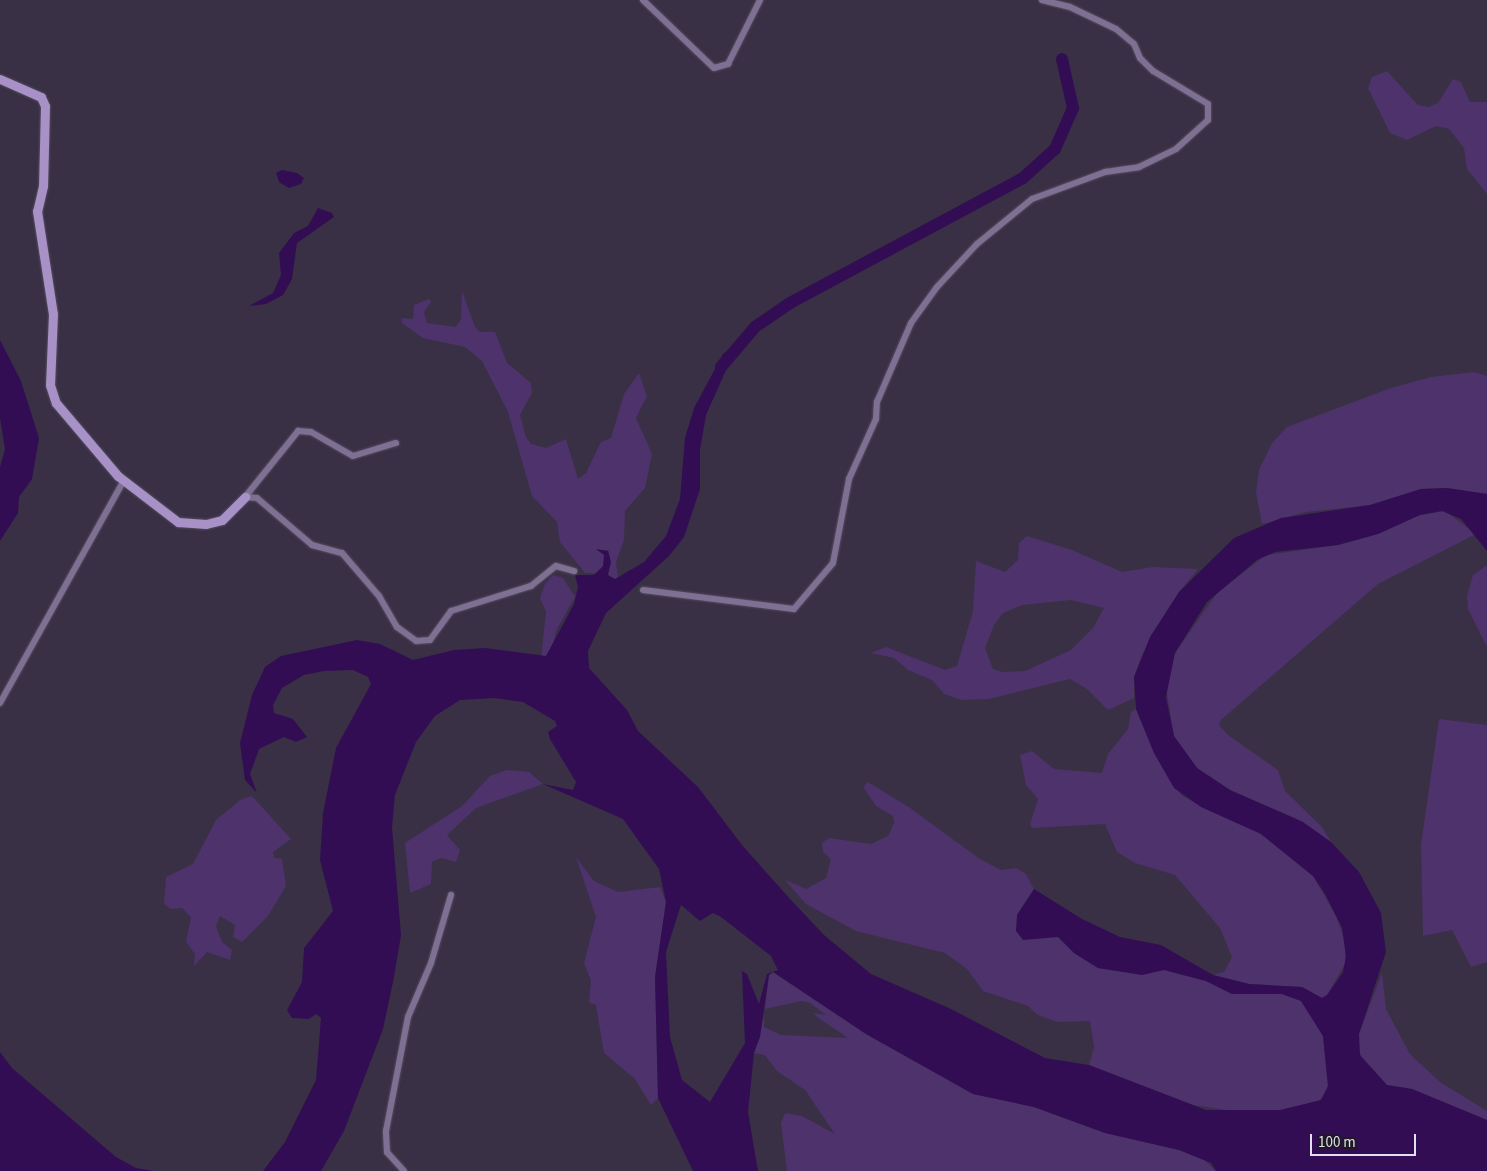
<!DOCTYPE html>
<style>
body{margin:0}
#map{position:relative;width:1487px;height:1171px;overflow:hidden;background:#393045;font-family:"Source Sans 3",sans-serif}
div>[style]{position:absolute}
.green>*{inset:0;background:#4d326c}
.water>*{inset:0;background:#330d53}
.river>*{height:12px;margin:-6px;padding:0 6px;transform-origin:6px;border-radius:6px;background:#330d53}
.roads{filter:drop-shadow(0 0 1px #544c60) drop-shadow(0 0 1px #544c60)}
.street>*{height:6px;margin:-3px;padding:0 3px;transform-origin:3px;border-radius:3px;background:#7e7092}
.secondary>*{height:9px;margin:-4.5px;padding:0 4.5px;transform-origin:4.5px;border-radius:4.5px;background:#a791c6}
span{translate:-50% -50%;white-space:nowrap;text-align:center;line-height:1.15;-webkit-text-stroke:5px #1e1a24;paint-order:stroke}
.scale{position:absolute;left:1310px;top:1134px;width:106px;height:22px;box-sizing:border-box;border:2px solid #e4dfec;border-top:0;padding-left:6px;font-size:15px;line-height:18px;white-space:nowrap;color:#e4dfec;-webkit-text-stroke:4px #1e1a24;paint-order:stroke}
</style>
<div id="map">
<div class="green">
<i style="clip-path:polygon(1387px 71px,1418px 105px,1428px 107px,1438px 103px,1453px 79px,1461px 82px,1470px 102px,1487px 102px,1487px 194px,1467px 169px,1464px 148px,1449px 129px,1436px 126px,1407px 140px,1390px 133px,1368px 88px,1372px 77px)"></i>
<i style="clip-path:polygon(462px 291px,475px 327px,480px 332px,495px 332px,507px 363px,531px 383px,532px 393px,520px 415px,526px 437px,531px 444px,546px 448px,566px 439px,578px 479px,586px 473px,601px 442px,611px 438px,624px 394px,639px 373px,647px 396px,636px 418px,652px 454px,645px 488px,625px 511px,624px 540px,616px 562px,618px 578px,613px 580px,605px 575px,609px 551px,603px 550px,605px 561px,600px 573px,585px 573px,560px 542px,557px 522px,532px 496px,508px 412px,482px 361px,465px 347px,423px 338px,402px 323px,402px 318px,413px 319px,414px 305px,429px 299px,431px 302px,424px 312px,427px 323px,455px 327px,461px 320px)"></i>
<i style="clip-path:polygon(1474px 372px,1487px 376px,1487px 494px,1447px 488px,1421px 489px,1370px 505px,1306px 512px,1262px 524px,1256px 493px,1259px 470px,1272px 443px,1287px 427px,1391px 388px,1431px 377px)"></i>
<i style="clip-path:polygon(1445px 511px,1476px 534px,1378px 584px,1221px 720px,1219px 725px,1228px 735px,1278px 770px,1285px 791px,1322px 827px,1331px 842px,1295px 818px,1230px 790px,1197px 768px,1174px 736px,1166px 688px,1175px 653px,1217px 593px,1266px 555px,1338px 545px,1378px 534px,1420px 515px)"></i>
<i style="clip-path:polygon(evenodd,1027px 536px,1072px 550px,1122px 572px,1153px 567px,1198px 569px,1179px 592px,1142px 655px,1134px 677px,1134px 698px,1108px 710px,1087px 689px,1070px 679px,989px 699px,962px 700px,944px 694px,932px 680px,908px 670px,894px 658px,871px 653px,886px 647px,945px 670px,957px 666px,973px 611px,976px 561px,1005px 572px,1018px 560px,1019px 543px,1027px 536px,1071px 600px,1104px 608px,1093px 628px,1071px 650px,1025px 671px,1002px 672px,993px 669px,985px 648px,994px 625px,1003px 613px,1022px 605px,1071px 600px)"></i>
<i style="clip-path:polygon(1487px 565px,1487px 647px,1468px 609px,1467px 596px,1473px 575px)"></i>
<i style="clip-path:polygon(553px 575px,563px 578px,575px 597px,556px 631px,551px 652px,541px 659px,546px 612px,540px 598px,545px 584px)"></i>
<i style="clip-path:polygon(1136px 709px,1154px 753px,1182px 796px,1261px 834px,1313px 876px,1336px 916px,1345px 941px,1345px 964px,1327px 995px,1322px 998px,1302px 987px,1249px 984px,1213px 975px,1224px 972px,1232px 957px,1220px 928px,1175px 875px,1135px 863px,1117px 852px,1105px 824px,1032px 828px,1030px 824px,1038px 799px,1026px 785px,1020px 755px,1032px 751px,1054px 769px,1102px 773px,1108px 754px,1128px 729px,1131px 712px)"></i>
<i style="clip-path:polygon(1439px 719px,1487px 725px,1487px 962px,1471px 967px,1452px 930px,1423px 936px,1421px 845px)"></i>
<i style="clip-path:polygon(507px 770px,529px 772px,543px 784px,476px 808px,447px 835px,460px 850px,456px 862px,441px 858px,432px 862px,431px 884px,410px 893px,405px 843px,462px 806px,490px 776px)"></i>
<i style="clip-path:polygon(868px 782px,910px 808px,980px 859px,1001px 870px,1016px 868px,1026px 874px,1034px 889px,1017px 915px,1048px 937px,1058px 937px,1074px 953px,1098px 968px,1127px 972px,1164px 970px,1206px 981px,1232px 994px,1282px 994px,1301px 1001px,1323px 1036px,1328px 1086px,1325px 1095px,1317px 1102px,1280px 1110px,1240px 1112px,1193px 1105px,1089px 1065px,1094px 1047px,1090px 1021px,1057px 1022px,1038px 1015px,1028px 1006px,983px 991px,967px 969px,945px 953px,856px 931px,806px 904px,785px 880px,806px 889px,826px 878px,831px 859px,823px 852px,822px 843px,829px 838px,871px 844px,888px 836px,894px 823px,893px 816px,876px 806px,863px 787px)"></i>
<i style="clip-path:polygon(252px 796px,291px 839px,273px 852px,274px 858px,282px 859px,286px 886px,268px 916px,242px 942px,233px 937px,235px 925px,220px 916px,216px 926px,222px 942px,232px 950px,230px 960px,207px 952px,194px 966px,195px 954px,186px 942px,191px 917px,182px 908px,171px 909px,164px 904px,166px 877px,193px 864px,216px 820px,240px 800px)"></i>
<i style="clip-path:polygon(576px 857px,594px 881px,618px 892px,660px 887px,666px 902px,655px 977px,658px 1098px,651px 1105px,634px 1078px,604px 1053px,596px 1005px,589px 1002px,591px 981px,584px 963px,596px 917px)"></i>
<i style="clip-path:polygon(773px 972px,866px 1034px,973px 1094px,1034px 1107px,1105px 1133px,1179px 1150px,1201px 1157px,1216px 1171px,787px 1171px,781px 1123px,785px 1113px,802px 1116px,835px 1134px,805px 1090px,777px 1071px,765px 1055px,754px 1053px,764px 1016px,764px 1027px,781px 1035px,848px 1038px,817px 1017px,813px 1013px,826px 1015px,810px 1003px,801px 1001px,765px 1009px,769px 975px)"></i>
<i style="clip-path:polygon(1382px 973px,1386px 1009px,1410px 1054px,1440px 1082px,1487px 1111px,1487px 1120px,1412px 1089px,1387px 1085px,1363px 1060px,1357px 1046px,1359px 1034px)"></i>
</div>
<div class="water">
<i style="clip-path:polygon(282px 170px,297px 173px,304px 178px,301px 184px,289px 188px,279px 182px,276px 173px)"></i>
<i style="clip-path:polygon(318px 208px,332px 213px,334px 217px,297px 243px,292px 279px,283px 295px,266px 304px,249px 306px,273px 293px,281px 275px,279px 253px,294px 233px,308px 226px)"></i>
<i style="clip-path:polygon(0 340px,21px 381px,39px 438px,32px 479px,19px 497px,18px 513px,0 541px,0 467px,5px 449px,0 418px)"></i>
<i style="clip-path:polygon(evenodd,739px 341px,706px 415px,700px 450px,700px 489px,684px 537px,669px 556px,606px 613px,588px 651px,589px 668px,627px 710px,638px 731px,698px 787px,742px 845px,791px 900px,824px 935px,871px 974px,951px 1009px,1045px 1058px,1089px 1065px,1206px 1110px,1280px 1110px,1321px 1100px,1328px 1086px,1323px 1036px,1301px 1001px,1282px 994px,1232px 994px,1206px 981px,1164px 970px,1142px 975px,1098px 968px,1074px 953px,1058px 937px,1023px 940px,1016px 931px,1017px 915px,1034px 889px,1082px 919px,1120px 937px,1161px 945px,1213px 975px,1249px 984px,1302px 987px,1322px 998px,1327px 995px,1343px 972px,1346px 956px,1342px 928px,1325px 894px,1313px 876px,1261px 834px,1201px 807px,1174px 788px,1154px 753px,1136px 709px,1134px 677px,1150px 637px,1179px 592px,1234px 538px,1281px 518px,1370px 505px,1421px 489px,1447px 488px,1487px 494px,1487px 551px,1461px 519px,1442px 511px,1420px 515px,1378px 534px,1338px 545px,1275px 552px,1257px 560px,1207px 602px,1175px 653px,1166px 697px,1174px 736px,1197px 768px,1230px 790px,1303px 822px,1331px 842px,1359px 872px,1381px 913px,1386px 952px,1359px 1034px,1360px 1055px,1387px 1085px,1412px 1089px,1487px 1120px,1487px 1171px,1216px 1171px,1211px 1163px,1179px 1150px,1105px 1133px,1034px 1107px,973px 1094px,866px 1034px,773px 972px,769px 975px,760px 1037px,754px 1053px,748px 1112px,758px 1171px,693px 1171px,658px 1098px,655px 977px,666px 902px,659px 869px,623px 819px,543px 784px,573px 790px,576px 782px,550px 739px,548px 732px,557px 726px,555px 721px,523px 702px,494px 698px,460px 700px,435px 716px,416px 742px,395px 795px,392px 827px,401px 935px,394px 977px,383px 1029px,344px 1131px,321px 1171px,263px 1171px,285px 1142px,316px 1080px,321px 1018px,316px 1014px,309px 1019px,292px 1018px,287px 1010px,302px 982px,304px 948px,333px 911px,320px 860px,323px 813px,336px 748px,371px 684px,368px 677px,353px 670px,324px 671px,304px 675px,282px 688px,273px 705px,274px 713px,293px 719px,307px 737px,296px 742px,284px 737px,259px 749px,250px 774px,257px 793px,245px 780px,240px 743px,252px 695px,265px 667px,281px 656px,357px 640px,380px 644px,413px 660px,454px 650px,486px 648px,546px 656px,574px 604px,578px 587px,575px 575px,594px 575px,603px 566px,604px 555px,596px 549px,608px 551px,611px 562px,608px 575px,615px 579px,644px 562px,666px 536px,680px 499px,685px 438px,694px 408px,723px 354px,739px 341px,681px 905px,700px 921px,713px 913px,721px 917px,771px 956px,778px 970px,767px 974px,759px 1004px,747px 974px,742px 971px,745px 1043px,710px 1102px,682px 1080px,670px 1037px,666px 952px,681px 905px)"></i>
<i style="clip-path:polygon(0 1052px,12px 1068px,116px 1157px,136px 1168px,154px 1171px,0 1171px)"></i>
</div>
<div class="river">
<i style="left:721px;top:367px;width:52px;rotate:-49.6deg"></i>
<i style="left:755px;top:327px;width:42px;rotate:-34.4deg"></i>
<i style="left:790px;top:303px;width:264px;rotate:-28.2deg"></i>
<i style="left:1023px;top:178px;width:43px;rotate:-42.2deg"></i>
<i style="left:1055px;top:149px;width:45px;rotate:-66.3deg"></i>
<i style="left:1073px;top:108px;width:50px;rotate:-102.7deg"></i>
</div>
<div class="roads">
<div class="street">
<i style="left:643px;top:0;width:98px;rotate:43.8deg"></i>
<i style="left:714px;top:68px;width:15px;rotate:-16deg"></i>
<i style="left:728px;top:64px;width:72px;rotate:-63.4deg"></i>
<i style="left:245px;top:497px;width:12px;rotate:5deg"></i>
<i style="left:257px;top:498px;width:72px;rotate:40.5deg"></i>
<i style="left:312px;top:545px;width:31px;rotate:15deg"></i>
<i style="left:342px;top:553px;width:57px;rotate:49.3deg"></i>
<i style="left:379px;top:596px;width:36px;rotate:60deg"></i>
<i style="left:397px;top:627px;width:24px;rotate:36deg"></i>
<i style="left:416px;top:641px;width:14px;rotate:-4deg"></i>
<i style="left:430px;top:640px;width:36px;rotate:-54deg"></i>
<i style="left:451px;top:611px;width:84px;rotate:-17.4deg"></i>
<i style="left:531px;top:586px;width:32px;rotate:-39deg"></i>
<i style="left:556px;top:566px;width:19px;rotate:16deg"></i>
<i style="left:245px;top:497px;width:85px;rotate:-51.2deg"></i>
<i style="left:298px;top:431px;width:13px;rotate:4deg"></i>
<i style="left:311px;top:432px;width:48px;rotate:29.7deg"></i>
<i style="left:353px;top:456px;width:45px;rotate:-16.8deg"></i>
<i style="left:643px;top:590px;width:152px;rotate:7.2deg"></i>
<i style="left:794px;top:609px;width:60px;rotate:-49.7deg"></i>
<i style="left:833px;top:563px;width:86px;rotate:-79.2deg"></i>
<i style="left:849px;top:479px;width:66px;rotate:-65.8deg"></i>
<i style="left:876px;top:419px;width:17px;rotate:-87deg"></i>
<i style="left:877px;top:402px;width:86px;rotate:-66.7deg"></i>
<i style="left:911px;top:323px;width:44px;rotate:-54.2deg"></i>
<i style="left:937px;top:287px;width:59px;rotate:-47.1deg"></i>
<i style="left:977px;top:244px;width:71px;rotate:-39.3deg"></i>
<i style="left:1032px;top:199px;width:78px;rotate:-20.3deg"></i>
<i style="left:1105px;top:172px;width:34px;rotate:-8deg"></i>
<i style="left:1139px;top:167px;width:41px;rotate:-25.9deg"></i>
<i style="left:1176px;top:149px;width:43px;rotate:-42.2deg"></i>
<i style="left:1208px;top:120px;width:16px;rotate:-90deg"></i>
<i style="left:1208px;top:104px;width:64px;rotate:-149deg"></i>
<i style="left:1153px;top:71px;width:18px;rotate:-135deg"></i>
<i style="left:1140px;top:58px;width:15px;rotate:-113deg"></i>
<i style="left:1134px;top:44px;width:23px;rotate:-140deg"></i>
<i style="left:1116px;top:29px;width:51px;rotate:-154.4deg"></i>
<i style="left:1070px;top:7px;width:29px;rotate:-166deg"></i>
<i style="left:0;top:703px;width:255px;rotate:-60.9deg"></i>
<i style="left:404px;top:1171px;width:25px;rotate:-132deg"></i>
<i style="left:387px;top:1152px;width:21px;rotate:-93deg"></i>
<i style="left:386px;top:1131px;width:116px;rotate:-79.1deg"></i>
<i style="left:408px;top:1017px;width:59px;rotate:-66.9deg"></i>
<i style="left:431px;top:963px;width:71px;rotate:-73.6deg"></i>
</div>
<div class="secondary">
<i style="left:0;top:79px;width:45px;rotate:23.7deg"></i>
<i style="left:41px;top:97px;width:10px;rotate:66deg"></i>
<i style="left:45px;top:106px;width:80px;rotate:91.4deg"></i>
<i style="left:43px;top:186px;width:26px;rotate:103deg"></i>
<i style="left:37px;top:211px;width:104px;rotate:81.2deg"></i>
<i style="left:53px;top:314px;width:71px;rotate:92.4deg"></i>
<i style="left:50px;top:385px;width:19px;rotate:72deg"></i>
<i style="left:56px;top:403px;width:96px;rotate:49.7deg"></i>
<i style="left:118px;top:476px;width:76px;rotate:37.5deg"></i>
<i style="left:178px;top:522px;width:28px;rotate:4deg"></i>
<i style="left:206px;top:524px;width:16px;rotate:-14deg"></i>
<i style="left:222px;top:520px;width:33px;rotate:-45deg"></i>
</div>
</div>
<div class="scale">100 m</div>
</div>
